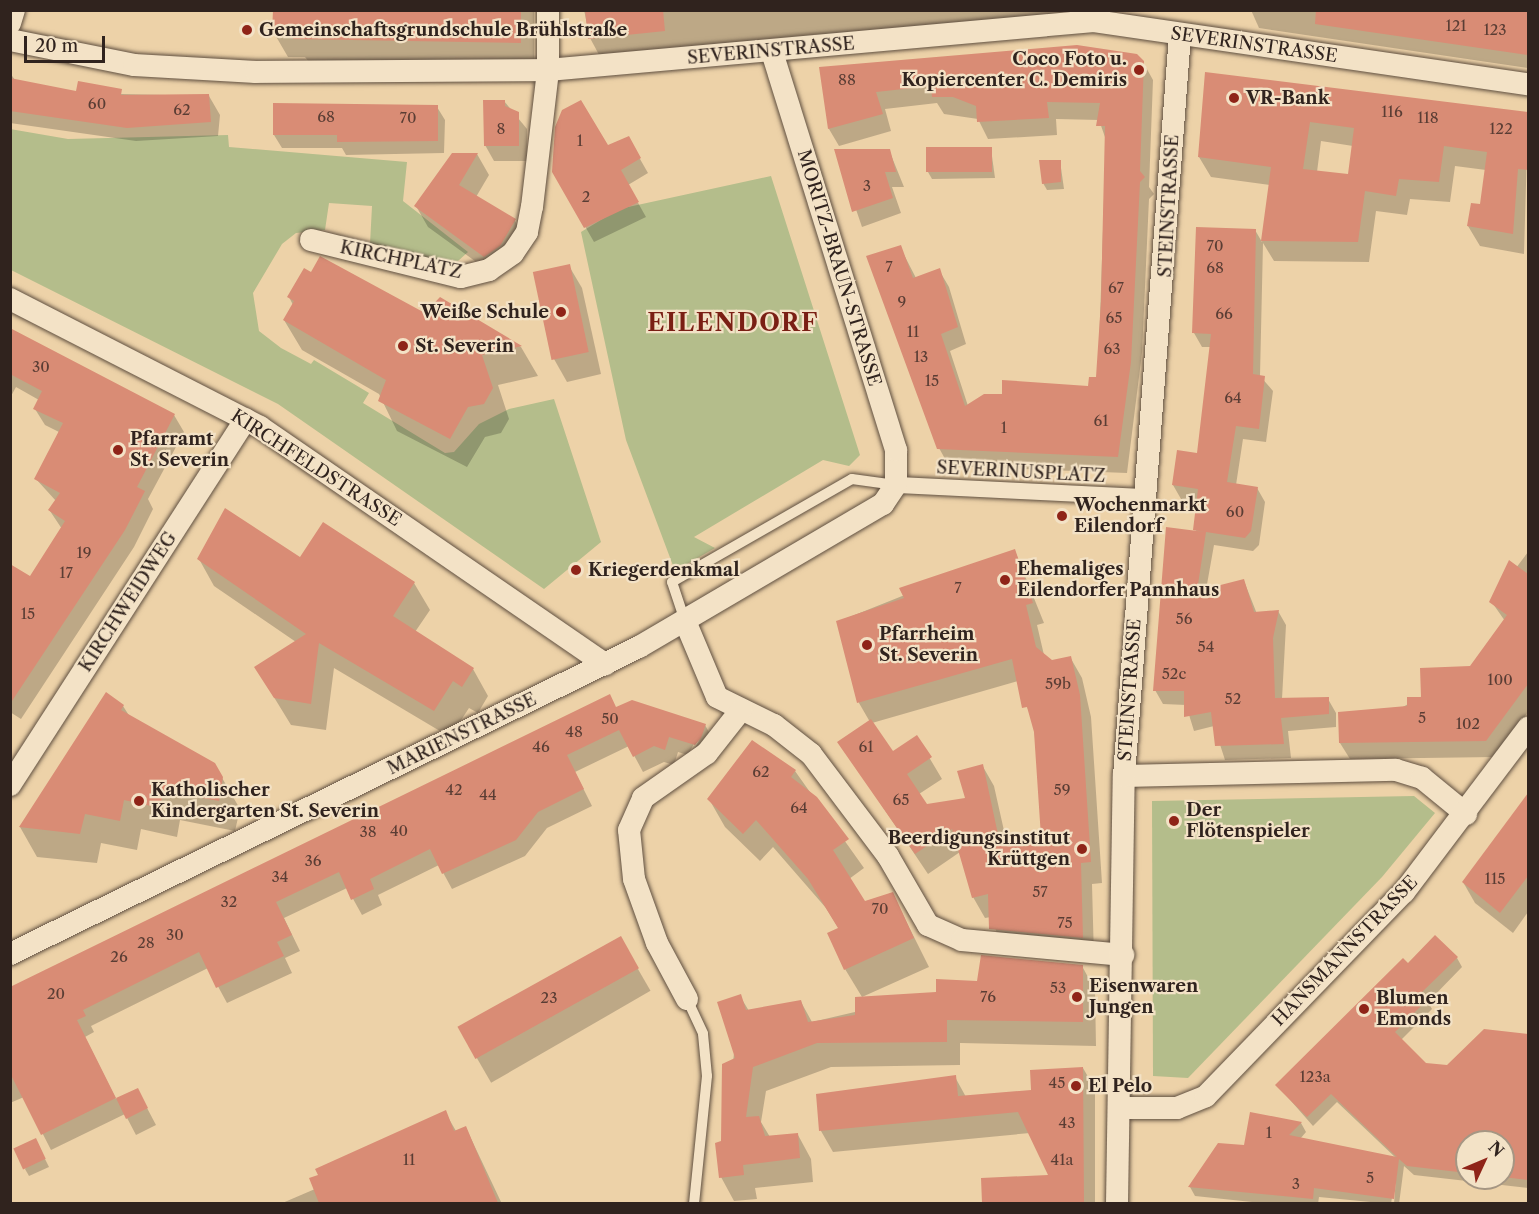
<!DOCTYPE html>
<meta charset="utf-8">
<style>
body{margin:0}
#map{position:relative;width:1539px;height:1214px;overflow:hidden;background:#edd2a8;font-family:"Libre Caslon Text",serif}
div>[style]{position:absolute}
.green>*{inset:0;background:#b4bd8b}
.shadow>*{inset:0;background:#0003;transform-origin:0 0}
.building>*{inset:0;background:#d98c75;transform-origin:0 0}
.roads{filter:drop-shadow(0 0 2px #5f4f40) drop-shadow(0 0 2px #5f4f40)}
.service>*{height:10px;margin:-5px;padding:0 5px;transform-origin:5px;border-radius:5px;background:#f3e2c6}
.pedestrian>*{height:16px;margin:-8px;padding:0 8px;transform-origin:8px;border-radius:8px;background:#f3e2c6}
.minor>*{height:22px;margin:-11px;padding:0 11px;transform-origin:11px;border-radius:11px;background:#f3e2c6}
.dots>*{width:16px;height:16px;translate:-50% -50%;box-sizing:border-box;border:3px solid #f3e2c6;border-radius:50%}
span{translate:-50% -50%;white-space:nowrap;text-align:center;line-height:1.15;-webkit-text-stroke:4.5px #f3e2c6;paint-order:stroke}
.number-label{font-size:15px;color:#5a3d34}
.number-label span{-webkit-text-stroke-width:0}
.poi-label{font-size:18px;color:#30231e;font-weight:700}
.left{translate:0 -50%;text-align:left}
.right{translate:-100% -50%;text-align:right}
.street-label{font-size:18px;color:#30231e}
.district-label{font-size:24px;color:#7a1f14;font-weight:700;letter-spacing:1.5px}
.frame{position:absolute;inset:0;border:12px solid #30231e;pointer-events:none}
.north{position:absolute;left:1455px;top:1130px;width:60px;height:60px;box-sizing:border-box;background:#f3e2c6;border:2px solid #a59683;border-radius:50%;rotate:46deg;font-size:16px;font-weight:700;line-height:24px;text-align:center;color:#30231e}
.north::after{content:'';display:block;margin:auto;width:21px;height:27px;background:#8f2418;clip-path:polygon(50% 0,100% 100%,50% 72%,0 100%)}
.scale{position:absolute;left:24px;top:36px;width:81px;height:27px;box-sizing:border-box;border:3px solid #30231e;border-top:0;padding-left:8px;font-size:18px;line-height:21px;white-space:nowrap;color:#30231e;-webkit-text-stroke:4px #f3e2c6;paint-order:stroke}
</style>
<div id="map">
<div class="green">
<i style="clip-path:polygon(10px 129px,68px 139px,228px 135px,229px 147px,407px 162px,403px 201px,468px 252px,458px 261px,418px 259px,370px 244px,372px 206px,329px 203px,325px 230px,296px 233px,282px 244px,253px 293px,259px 331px,281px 348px,311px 364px,314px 360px,369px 393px,363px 403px,445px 453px,454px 452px,479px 424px,509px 409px,554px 399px,601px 542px,544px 589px,278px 404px,11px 270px)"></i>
<i style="clip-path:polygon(771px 176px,860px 455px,849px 466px,823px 460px,694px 537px,715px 548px,675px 571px,626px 440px,581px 232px,619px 209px)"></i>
<i style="clip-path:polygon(1414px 796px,1435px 813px,1382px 877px,1188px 1078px,1153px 1076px,1152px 801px)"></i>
</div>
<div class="shadow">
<i style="clip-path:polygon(274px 10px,534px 10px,534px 67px,309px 62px,305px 57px,288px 57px,274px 33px)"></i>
<i style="clip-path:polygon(584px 10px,1066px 10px,1056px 18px,604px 64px,590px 38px)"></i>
<i style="clip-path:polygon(1251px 10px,1528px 10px,1528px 68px,1259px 28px)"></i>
<i style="clip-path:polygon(1143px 62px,1153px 80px,1149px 187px,1154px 194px,1149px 199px,1142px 353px,1127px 473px,949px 466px,939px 448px,900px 247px,916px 278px,939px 270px,949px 287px,966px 344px,950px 351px,968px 406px,1090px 388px,1098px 378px,1106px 140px,1099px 120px,1056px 119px,1057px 135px,988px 139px,978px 119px,944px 114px,937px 103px,885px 109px,891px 131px,839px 146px,829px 129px,820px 68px)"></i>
<i style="clip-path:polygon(10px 73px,15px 80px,78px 93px,209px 96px,220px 115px,218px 136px,136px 141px,10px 123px)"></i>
<i style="clip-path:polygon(evenodd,1206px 74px,1528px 115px,1524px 254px,1480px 246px,1468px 226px,1481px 206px,1486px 170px,1455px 166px,1450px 202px,1410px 199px,1407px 215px,1376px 211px,1369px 262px,1274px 261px,1263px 243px,1260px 376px,1273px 391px,1266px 442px,1243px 439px,1236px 485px,1257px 488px,1265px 502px,1259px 545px,1253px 551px,1214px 545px,1206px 590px,1244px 581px,1257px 614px,1278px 611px,1286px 625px,1282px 699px,1328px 699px,1336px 713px,1336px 727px,1288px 731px,1291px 758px,1225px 760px,1214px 726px,1194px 731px,1186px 705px,1163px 704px,1155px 690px,1196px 532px,1198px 502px,1181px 499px,1173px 485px,1199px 454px,1211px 347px,1202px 347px,1194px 333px,1255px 230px,1262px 242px,1270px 185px,1211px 177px,1199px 157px,1206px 74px,1321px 141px,1353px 146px,1349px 176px,1317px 172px,1321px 141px)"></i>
<i style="clip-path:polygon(504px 101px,527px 129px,527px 161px,494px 161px,485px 145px)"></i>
<i style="clip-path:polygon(437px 107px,445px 120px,444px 153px,346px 155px,342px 148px,282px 148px,274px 135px)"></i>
<i style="clip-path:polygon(628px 138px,648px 173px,628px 185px,646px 217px,594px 242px,554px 172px)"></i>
<i style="clip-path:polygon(991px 149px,995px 178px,932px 179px,928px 172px)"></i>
<i style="clip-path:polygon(889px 150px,904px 187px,892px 187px,901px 213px,862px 227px,836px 151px)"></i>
<i style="clip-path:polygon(477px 154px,489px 175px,476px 197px,515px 221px,527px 242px,497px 277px,428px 227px,416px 206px)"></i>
<i style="clip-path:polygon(1060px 161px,1064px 189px,1047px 190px,1043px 183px)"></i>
<i style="clip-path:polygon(569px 266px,582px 288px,601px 374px,567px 382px,554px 359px)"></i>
<i style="clip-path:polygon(289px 297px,425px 315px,440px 299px,521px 347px,538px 376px,498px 385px,509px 419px,501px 433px,485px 437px,467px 467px,397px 431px,379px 394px,302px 350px,284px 320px,293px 305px)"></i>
<i style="clip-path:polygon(10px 330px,174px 415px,184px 432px,148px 499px,153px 509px,134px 547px,21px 719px,10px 712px,10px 643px,30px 578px,62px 529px,50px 511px,56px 501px,36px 479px,59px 432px,45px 425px,35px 409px,39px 400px,16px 387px,10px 398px)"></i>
<i style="clip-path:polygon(evenodd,1015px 551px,1044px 623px,1037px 625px,1044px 655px,1052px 662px,1070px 657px,1082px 678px,1091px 717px,1102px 883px,1092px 884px,1094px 958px,1003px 949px,991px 917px,985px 918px,973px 897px,960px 852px,928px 874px,839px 742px,870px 722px,859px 703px,837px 622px,1015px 551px,1018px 681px,1034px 726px,1043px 838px,1007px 844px,994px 786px,982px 765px,967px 799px,926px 805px,919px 794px,942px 779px,917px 737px,893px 753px,872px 723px,1018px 681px)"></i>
<i style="clip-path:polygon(1528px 552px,1528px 712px,1495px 757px,1350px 759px,1340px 743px,1471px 668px,1505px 621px,1491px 601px)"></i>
<i style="clip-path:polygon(199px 559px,301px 559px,414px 583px,430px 610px,415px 632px,473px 669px,488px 696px,478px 713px,469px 708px,450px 737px,334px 668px,326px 730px,291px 725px,272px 694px,296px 642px,214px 586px)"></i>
<i style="clip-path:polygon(123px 706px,130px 717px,214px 764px,240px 809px,235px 831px,180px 820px,177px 837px,141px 829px,137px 850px,101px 843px,97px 863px,37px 857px,20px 827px)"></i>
<i style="clip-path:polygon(evenodd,617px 709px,705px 725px,714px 741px,704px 760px,678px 752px,674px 765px,664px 762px,643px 772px,629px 746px,575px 772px,592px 806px,547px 828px,525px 856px,452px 889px,439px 865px,378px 895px,382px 905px,362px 915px,347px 888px,284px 918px,300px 951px,285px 958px,292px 973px,227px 1003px,208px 968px,91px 1026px,94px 1032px,85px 1037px,116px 1099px,137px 1089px,156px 1125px,136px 1135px,125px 1114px,51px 1150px,24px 1097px,10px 1103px,10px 988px,617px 709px,699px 734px,702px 734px,693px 752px,690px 751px,699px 734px)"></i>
<i style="clip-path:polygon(795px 771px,864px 868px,849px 879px,864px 902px,892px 893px,929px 967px,862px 997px,845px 969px,839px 929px,826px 908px,773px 847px,760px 861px,725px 827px,709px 799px)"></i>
<i style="clip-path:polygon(1528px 809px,1528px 912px,1513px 933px,1475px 903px,1463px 882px,1518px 810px)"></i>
<i style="left:620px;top:938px;width:61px;height:184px;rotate:60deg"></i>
<i style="clip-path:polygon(evenodd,1457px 958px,1462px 967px,1428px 1002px,1432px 1009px,1401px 1040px,1426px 1064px,1448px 1067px,1484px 1031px,1528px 1035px,1528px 1188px,1414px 1175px,1404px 1166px,1399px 1204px,1394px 1204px,1397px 1165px,1391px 1204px,1319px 1197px,1318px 1204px,1271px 1204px,1195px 1196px,1190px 1187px,1218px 1145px,1245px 1147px,1251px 1114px,1301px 1123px,1306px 1132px,1300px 1139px,1396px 1158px,1337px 1102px,1313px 1126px,1277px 1085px,1408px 965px,1457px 958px,1467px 1142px,1503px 1142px,1503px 1178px,1467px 1178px,1467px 1142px)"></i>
<i style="clip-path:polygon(1082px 966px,1095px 990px,1096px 1046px,960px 1043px,960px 1065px,831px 1067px,766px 1091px,761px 1122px,770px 1137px,798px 1135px,811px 1159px,813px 1182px,755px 1188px,757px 1199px,734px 1201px,721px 1177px,740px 996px,749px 1011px,801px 1002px,812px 1022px,979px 983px)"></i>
<i style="clip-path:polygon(1083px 1068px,1095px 1089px,1095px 1204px,983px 1204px,983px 1179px,1051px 1177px,1030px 1133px,833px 1152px,821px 1131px,818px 1095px,955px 1077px,966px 1097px,1032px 1092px)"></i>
<i style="clip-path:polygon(445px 1112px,456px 1131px,466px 1128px,502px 1204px,280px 1204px,315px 1189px,319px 1176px)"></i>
<i style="clip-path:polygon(39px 1147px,49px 1167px,29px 1176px,25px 1169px)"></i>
</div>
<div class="building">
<i style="clip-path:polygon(273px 10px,521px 10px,521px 43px,293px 39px,293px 33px,272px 33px)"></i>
<i style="clip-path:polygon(585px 10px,663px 10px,665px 31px,588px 39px)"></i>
<i style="clip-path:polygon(1316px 10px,1528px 10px,1528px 55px,1315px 24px)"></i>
<i style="clip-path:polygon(1077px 45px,1137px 54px,1144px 61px,1140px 171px,1145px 177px,1140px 182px,1131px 362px,1118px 457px,937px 449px,866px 256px,901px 245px,913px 278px,940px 268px,958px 327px,941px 334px,965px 406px,984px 394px,1002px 394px,1002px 380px,1088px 386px,1089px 377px,1096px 377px,1101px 301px,1105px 126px,1096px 126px,1100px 103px,1047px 102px,1049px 118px,977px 122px,976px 106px,953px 97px,932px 97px,931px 86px,876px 92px,883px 114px,828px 129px,819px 67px)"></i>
<i style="clip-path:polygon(evenodd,1205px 72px,1528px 112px,1528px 170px,1518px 169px,1513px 234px,1467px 226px,1471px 203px,1480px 204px,1487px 152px,1444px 146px,1439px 182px,1399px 179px,1396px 196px,1365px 191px,1358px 242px,1261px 241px,1271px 167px,1198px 157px,1205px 72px,1310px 122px,1354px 128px,1348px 174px,1303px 169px,1310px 122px)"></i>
<i style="clip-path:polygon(10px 78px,76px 91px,78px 81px,122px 89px,121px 95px,209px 94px,211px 122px,127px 128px,10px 111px)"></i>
<i style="clip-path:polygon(483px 100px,505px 100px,505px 106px,519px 112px,519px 146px,484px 146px)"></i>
<i style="clip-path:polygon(581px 100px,608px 145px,629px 136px,641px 158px,621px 170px,639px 202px,584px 228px,552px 172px,555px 127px,562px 110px)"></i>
<i style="clip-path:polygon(273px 103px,438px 105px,438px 141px,337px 142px,337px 135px,273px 135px)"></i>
<i style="left:992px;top:147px;width:25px;height:66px;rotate:90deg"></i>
<i style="clip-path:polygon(834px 149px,890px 149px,896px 172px,885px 172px,893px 198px,852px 212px)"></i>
<i style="clip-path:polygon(452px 153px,478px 153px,459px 185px,516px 219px,500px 246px,484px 257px,414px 206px)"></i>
<i style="clip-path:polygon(1039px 160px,1061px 160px,1061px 182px,1042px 184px)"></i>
<i style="clip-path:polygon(1196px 227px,1256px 229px,1253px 374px,1265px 376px,1259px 429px,1236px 426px,1227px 482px,1258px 487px,1251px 531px,1245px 538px,1206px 532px,1197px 591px,1244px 579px,1254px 612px,1279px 610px,1273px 638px,1275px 698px,1329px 697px,1329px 714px,1281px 718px,1284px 744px,1215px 746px,1211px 712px,1184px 717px,1184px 691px,1153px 691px,1166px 527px,1205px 532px,1193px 530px,1198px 489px,1172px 485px,1177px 450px,1197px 453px,1211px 334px,1192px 333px)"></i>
<i style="clip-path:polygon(320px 256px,425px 313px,440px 297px,522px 346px,482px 355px,493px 388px,484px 404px,468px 407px,450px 439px,378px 401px,386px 380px,283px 320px,294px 301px,287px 297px,304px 268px,311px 272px)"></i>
<i style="left:570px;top:264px;width:90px;height:38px;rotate:78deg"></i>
<i style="clip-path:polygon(10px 328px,175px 414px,137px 487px,145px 491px,125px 530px,10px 704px,10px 564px,30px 576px,65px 521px,48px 510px,60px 493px,34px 479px,63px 423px,33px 409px,42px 391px,10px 374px)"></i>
<i style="clip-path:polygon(225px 508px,300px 557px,323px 522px,415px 582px,393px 616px,474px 668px,462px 687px,453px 681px,434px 711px,319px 643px,311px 704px,274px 698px,254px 667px,306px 634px,197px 559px)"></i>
<i style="clip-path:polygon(1015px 549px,1033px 603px,1026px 605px,1036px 647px,1052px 660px,1071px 656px,1080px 695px,1091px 862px,1081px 863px,1083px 938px,989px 929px,988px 894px,972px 898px,952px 829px,915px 854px,837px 742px,871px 719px,893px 751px,917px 735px,932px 757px,907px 774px,927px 804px,965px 798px,957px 771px,983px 764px,1000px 844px,1041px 837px,1034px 732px,1027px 707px,1022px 708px,1012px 659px,857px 703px,836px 621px,904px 598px,899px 588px)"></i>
<i style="clip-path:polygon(1509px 560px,1528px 574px,1528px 684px,1486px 741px,1339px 743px,1338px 712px,1407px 706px,1407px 697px,1421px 697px,1420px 668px,1470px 666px,1507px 615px,1489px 602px)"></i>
<i style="clip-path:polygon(106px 692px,124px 705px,121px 710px,215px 763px,223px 777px,219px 801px,163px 791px,160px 808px,124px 800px,120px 821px,85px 814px,80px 834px,19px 827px)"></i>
<i style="clip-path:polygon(610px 694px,616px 707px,632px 700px,706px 724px,701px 738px,695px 745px,669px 737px,665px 750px,654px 746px,633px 757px,619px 730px,567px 755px,584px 789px,538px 812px,516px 840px,442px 874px,430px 849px,370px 879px,374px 889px,351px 900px,339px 872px,276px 902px,292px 935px,277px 942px,284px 956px,216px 988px,199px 952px,83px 1010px,86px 1016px,77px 1020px,116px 1098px,138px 1088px,148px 1108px,126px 1119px,116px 1098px,41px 1135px,10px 1073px,10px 987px)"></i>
<i style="clip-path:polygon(752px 740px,796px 770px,791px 777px,817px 797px,849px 839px,833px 850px,865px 901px,893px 892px,914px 938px,844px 970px,827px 933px,838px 928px,808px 879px,756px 820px,743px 834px,707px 799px)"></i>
<i style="clip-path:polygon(1528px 793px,1528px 876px,1500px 913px,1462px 882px)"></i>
<i style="clip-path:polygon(1435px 935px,1458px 957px,1421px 993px,1428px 999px,1395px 1032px,1426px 1063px,1447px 1065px,1484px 1029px,1528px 1034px,1528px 1180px,1503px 1177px,1503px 1142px,1467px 1142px,1467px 1173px,1407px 1166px,1399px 1159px,1394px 1199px,1314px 1188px,1313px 1199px,1188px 1187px,1218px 1143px,1244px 1145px,1250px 1112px,1302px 1122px,1289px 1135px,1397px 1157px,1331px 1094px,1307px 1117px,1275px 1085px,1403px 958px,1408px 963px)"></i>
<i style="left:621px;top:936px;width:37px;height:187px;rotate:61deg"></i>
<i style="clip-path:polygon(981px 955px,1083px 965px,1083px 1022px,947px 1020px,947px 1042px,817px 1043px,753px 1067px,746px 1117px,759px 1116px,765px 1136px,798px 1133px,800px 1158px,743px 1165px,744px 1175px,719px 1178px,715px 1143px,721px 1141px,722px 1064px,735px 1058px,717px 1002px,741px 994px,746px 1010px,801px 1000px,808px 1022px,855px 1015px,855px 997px,936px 992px,936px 979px,977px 981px)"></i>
<i style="clip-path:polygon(1083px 1067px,1084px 1203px,982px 1203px,981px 1178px,1048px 1175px,1018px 1112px,819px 1131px,816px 1094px,956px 1075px,958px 1096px,1031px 1090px,1030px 1070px)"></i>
<i style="clip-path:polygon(446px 1110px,454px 1131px,466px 1126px,498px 1203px,319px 1203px,309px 1178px,318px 1175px,315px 1169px)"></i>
<i style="left:36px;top:1138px;width:23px;height:25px;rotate:65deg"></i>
</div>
<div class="roads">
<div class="service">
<i style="left:685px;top:621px;width:41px;rotate:-108.4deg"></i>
<i style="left:672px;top:582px;width:207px;rotate:-29.8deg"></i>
<i style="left:852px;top:479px;width:44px;rotate:7.8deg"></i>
<i style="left:687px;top:999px;width:38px;rotate:65deg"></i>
<i style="left:703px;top:1034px;width:42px;rotate:84.6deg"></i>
<i style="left:707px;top:1076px;width:129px;rotate:95.8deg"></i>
</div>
<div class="pedestrian">
<i style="left:896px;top:485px;width:249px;rotate:2.8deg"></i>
</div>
<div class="minor">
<i style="left:10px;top:23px;width:14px;rotate:-73deg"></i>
<i style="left:10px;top:40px;width:126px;rotate:11.4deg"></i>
<i style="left:134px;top:65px;width:122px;rotate:3.3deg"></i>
<i style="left:256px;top:72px;width:292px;rotate:-0.4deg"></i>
<i style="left:548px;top:70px;width:548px;rotate:-5.13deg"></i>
<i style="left:1094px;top:21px;width:439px;rotate:8.3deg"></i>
<i style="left:311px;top:240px;width:154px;rotate:13.9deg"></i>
<i style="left:461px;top:277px;width:29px;rotate:-14deg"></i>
<i style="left:489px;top:270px;width:29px;rotate:-35deg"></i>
<i style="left:513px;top:253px;width:25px;rotate:-56deg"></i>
<i style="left:527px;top:232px;width:25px;rotate:-79deg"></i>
<i style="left:532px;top:207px;width:138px;rotate:-83.3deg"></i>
<i style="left:548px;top:70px;width:60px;rotate:-90deg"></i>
<i style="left:10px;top:299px;width:281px;rotate:27.1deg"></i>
<i style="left:260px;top:427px;width:419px;rotate:34.5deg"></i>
<i style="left:685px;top:621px;width:82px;rotate:67.2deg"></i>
<i style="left:717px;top:697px;width:64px;rotate:26.2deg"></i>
<i style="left:774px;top:725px;width:47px;rotate:38.1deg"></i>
<i style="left:811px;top:754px;width:128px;rotate:53deg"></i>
<i style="left:888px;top:856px;width:80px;rotate:59.9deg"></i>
<i style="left:928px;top:925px;width:37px;rotate:24deg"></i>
<i style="left:962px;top:940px;width:162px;rotate:5.3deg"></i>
<i style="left:1124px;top:776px;width:272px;rotate:-1.3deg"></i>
<i style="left:1396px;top:770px;width:27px;rotate:17deg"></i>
<i style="left:1422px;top:778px;width:57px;rotate:39.3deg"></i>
<i style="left:10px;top:785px;width:435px;rotate:-57.2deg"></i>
<i style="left:10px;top:954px;width:700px;rotate:-26.02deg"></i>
<i style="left:639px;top:647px;width:283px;rotate:-30.4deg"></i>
<i style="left:883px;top:504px;width:23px;rotate:-56deg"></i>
<i style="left:896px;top:485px;width:35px;rotate:-90deg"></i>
<i style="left:896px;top:450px;width:418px;rotate:-107.3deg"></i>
<i style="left:687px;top:999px;width:64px;rotate:-118.2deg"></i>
<i style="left:657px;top:943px;width:68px;rotate:-109.8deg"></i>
<i style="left:634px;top:879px;width:49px;rotate:-95.8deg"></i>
<i style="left:629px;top:830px;width:35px;rotate:-66deg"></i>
<i style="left:643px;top:798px;width:78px;rotate:-35.1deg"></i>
<i style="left:707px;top:753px;width:55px;rotate:-51.7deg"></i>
<i style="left:1121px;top:1108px;width:56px"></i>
<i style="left:1177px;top:1108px;width:31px;rotate:-22deg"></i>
<i style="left:1206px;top:1096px;width:284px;rotate:-45.9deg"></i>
<i style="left:1404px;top:892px;width:206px;rotate:-52.9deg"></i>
<i style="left:1117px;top:1204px;width:428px;rotate:-89.1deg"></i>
<i style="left:1124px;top:776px;width:743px;rotate:-85.68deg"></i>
</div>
</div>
<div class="dots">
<i style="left:247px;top:30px;background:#8f2418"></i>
<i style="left:1139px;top:70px;background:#8f2418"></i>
<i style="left:1234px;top:98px;background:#8f2418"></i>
<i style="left:561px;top:312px;background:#8f2418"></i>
<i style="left:403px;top:346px;background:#8f2418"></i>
<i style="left:118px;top:450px;background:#8f2418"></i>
<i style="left:1062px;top:516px;background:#8f2418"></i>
<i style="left:576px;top:570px;background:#8f2418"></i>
<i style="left:1005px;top:580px;background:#8f2418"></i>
<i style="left:867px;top:645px;background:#8f2418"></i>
<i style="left:139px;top:801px;background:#8f2418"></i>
<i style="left:1174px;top:821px;background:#8f2418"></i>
<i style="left:1082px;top:849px;background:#8f2418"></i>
<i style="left:1077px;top:997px;background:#8f2418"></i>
<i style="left:1364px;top:1009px;background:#8f2418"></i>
<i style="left:1076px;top:1086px;background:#8f2418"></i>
</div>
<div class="number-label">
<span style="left:1456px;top:26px">121</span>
<span style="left:1495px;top:30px">123</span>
<span style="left:847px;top:80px">88</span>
<span style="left:97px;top:104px">60</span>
<span style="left:182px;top:110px">62</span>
<span style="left:1392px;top:112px">116</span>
<span style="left:326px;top:117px">68</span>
<span style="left:408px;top:118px">70</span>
<span style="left:1428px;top:118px">118</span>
<span style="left:501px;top:129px">8</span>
<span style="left:1501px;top:129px">122</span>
<span style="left:580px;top:141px">1</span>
<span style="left:867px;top:186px">3</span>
<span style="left:586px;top:197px">2</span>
<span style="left:1215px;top:246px">70</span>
<span style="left:889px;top:267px">7</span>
<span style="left:1215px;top:268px">68</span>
<span style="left:1116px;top:288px">67</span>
<span style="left:902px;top:302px">9</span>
<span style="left:1224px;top:314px">66</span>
<span style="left:1114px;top:318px">65</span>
<span style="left:913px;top:332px">11</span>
<span style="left:1112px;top:349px">63</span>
<span style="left:921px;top:357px">13</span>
<span style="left:41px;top:367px">30</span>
<span style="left:932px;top:381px">15</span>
<span style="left:1233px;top:398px">64</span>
<span style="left:1101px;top:421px">61</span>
<span style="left:1004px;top:428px">1</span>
<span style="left:1235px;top:512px">60</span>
<span style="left:84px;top:553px">19</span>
<span style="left:66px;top:573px">17</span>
<span style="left:958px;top:588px">7</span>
<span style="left:28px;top:614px">15</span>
<span style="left:1184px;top:619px">56</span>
<span style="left:1206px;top:647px">54</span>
<span style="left:1174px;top:674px">52c</span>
<span style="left:1500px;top:680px">100</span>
<span style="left:1058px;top:684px">59b</span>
<span style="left:1233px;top:699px">52</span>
<span style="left:1422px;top:718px">5</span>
<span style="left:610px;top:719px">50</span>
<span style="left:1468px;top:724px">102</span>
<span style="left:574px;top:732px">48</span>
<span style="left:541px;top:747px">46</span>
<span style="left:866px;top:747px">61</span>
<span style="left:761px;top:772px">62</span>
<span style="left:454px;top:790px">42</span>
<span style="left:1062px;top:790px">59</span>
<span style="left:488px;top:795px">44</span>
<span style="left:901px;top:800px">65</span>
<span style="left:799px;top:808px">64</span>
<span style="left:399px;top:831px">40</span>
<span style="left:368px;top:832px">38</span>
<span style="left:313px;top:861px">36</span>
<span style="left:280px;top:877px">34</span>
<span style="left:1495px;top:879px">115</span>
<span style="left:1040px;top:892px">57</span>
<span style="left:229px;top:902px">32</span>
<span style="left:880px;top:909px">70</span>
<span style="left:1065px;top:923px">75</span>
<span style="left:175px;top:935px">30</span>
<span style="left:146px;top:943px">28</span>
<span style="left:119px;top:957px">26</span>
<span style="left:1058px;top:988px">53</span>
<span style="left:56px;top:994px">20</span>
<span style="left:988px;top:997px">76</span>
<span style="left:549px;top:998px">23</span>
<span style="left:1315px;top:1077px">123a</span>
<span style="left:1057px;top:1083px">45</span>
<span style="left:1067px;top:1123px">43</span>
<span style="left:1269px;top:1133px">1</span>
<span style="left:409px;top:1160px">11</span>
<span style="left:1062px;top:1160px">41a</span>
<span style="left:1370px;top:1178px">5</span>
<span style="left:1296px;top:1184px">3</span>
</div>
<div class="poi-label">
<span class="left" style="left:259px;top:30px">Gemeinschaftsgrundschule Brühlstraße</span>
<span class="right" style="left:1127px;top:70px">Coco Foto u.<br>Kopiercenter C. Demiris</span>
<span class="left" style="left:1246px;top:98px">VR-Bank</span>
<span class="right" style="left:549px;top:312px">Weiße Schule</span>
<span class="left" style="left:415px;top:346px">St. Severin</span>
<span class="left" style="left:130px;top:450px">Pfarramt<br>St. Severin</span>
<span class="left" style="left:1074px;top:516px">Wochenmarkt<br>Eilendorf</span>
<span class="left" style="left:588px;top:570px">Kriegerdenkmal</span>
<span class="left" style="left:1017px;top:580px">Ehemaliges<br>Eilendorfer Pannhaus</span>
<span class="left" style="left:879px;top:645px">Pfarrheim<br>St. Severin</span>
<span class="left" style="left:151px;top:801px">Katholischer<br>Kindergarten St. Severin</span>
<span class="left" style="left:1186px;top:821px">Der<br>Flötenspieler</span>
<span class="right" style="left:1070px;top:849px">Beerdigungsinstitut<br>Krüttgen</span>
<span class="left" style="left:1089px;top:997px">Eisenwaren<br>Jungen</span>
<span class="left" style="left:1376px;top:1009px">Blumen<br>Emonds</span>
<span class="left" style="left:1088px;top:1086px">El Pelo</span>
</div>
<div class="street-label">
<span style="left:1254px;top:45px;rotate:8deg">SEVERINSTRASSE</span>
<span style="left:771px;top:51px;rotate:-5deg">SEVERINSTRASSE</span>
<span style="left:1169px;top:206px;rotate:-87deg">STEINSTRASSE</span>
<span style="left:401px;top:260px;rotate:12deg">KIRCHPLATZ</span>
<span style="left:839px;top:268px;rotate:73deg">MORITZ-BRAUN-STRASSE</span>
<span style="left:316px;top:468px;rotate:33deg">KIRCHFELDSTRASSE</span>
<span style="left:1021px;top:472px;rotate:3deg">SEVERINUSPLATZ</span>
<span style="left:128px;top:602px;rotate:-57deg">KIRCHWEIDWEG</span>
<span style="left:1130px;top:690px;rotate:-86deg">STEINSTRASSE</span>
<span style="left:462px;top:734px;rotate:-26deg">MARIENSTRASSE</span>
<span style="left:1345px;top:951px;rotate:-46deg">HANSMANNSTRASSE</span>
</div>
<div class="district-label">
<span style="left:733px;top:323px">EILENDORF</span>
</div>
<div class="frame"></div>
<div class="north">N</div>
<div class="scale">20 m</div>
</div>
